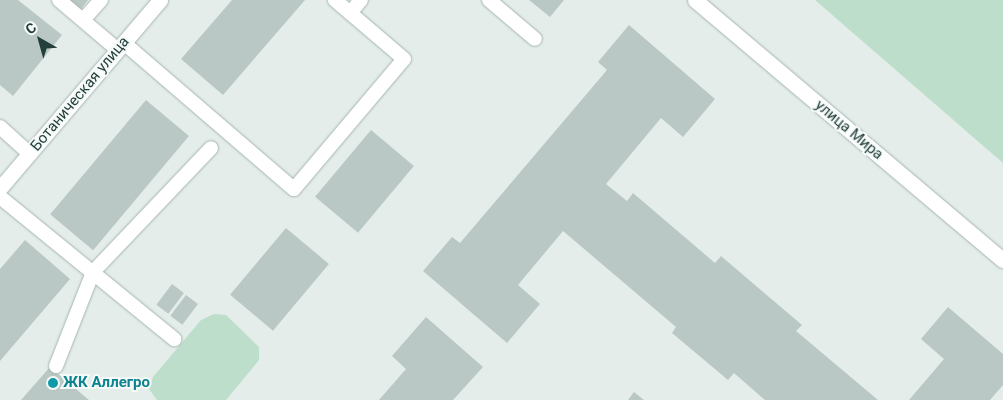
<!DOCTYPE html>
<meta charset="utf-8">
<style>
body{margin:0}
#map{position:relative;width:1003px;height:400px;overflow:hidden;background:#e4edea;font-family:Roboto,sans-serif}
div>[style]{position:absolute}
.green>*{inset:0;background:#bddeca}
.building>*{inset:0;background:#b9c8c4;transform-origin:0 0}
.roads{filter:drop-shadow(0 0 1px #a6b5b2) drop-shadow(0 0 1px #a6b5b2)}
.lane>*{height:14px;margin:-7px;padding:0 7px;transform-origin:7px;border-radius:7px;background:#fff}
.street>*{height:15px;margin:-7.5px;padding:0 7.5px;transform-origin:7.5px;border-radius:7.5px;background:#fff}
.secondary>*{height:15px;margin:-7.5px;padding:0 7.5px;transform-origin:7.5px;border-radius:7.5px;background:#fff}
.dots>*{width:14px;height:14px;translate:-50% -50%;box-sizing:border-box;border:2px solid #f5faf8;border-radius:50%}
span{translate:-50% -50%;white-space:nowrap;text-align:center;line-height:1.15;-webkit-text-stroke:4px #f5faf8;paint-order:stroke}
.street-label{font-size:15px;color:#233f3b}
.culture-label{font-size:15px;color:#0d838f;font-weight:700}
.left{translate:0 -50%;text-align:left}
.north{position:absolute;left:15px;top:15px;width:50px;height:50px;-webkit-text-stroke:4px #f5faf8;paint-order:stroke;rotate:322deg;font-size:14px;font-weight:700;line-height:20px;text-align:center;color:#233f3b}
.north::after{content:'';display:block;margin:auto;width:18px;height:22px;background:#233f3b;clip-path:polygon(50% 0,100% 100%,50% 72%,0 100%)}
</style>
<div id="map">
<div class="green">
<i style="clip-path:polygon(815px 0,1003px 0,1003px 163px)"></i>
<i style="clip-path:polygon(214px 314px,226px 315px,259px 347px,259px 360px,226px 400px,157px 400px,149px 389px,153px 377px,201px 320px)"></i>
</div>
<div class="building">
<i style="clip-path:polygon(0 0,18px 0,62px 35px,13px 96px,0 85px)"></i>
<i style="clip-path:polygon(69px 0,88px 0,81px 9px)"></i>
<i style="clip-path:polygon(232px 0,305px 0,223px 95px,181px 59px)"></i>
<i style="clip-path:polygon(529px 0,564px 0,550px 17px)"></i>
<i style="clip-path:polygon(629px 25px,715px 99px,683px 137px,661px 118px,606px 184px,627px 201px,633px 193px,715px 263px,721px 256px,802px 325px,796px 331px,878px 400px,765px 400px,734px 373px,728px 380px,672px 333px,676px 327px,563px 231px,518px 285px,540px 304px,507px 343px,423px 271px,452px 237px,460px 243px,607px 70px,598px 62px)"></i>
<i style="left:146px;top:100px;width:56px;height:149px;rotate:40deg"></i>
<i style="left:371px;top:130px;width:56px;height:87px;rotate:40deg"></i>
<i style="left:286px;top:228px;width:56px;height:87px;rotate:40deg"></i>
<i style="clip-path:polygon(25px 240px,70px 279px,0 361px,0 269px)"></i>
<i style="left:172px;top:284px;width:15px;height:26px;rotate:37deg"></i>
<i style="left:186px;top:295px;width:15px;height:26px;rotate:37deg"></i>
<i style="clip-path:polygon(948px 307px,1003px 354px,1003px 385px,990px 400px,909px 400px,944px 359px,921px 339px)"></i>
<i style="clip-path:polygon(426px 317px,483px 367px,453px 400px,379px 400px,406px 369px,392px 356px)"></i>
<i style="clip-path:polygon(50px 367px,89px 400px,21px 400px)"></i>
<i style="clip-path:polygon(634px 392px,644px 400px,628px 400px)"></i>
</div>
<div class="roads">
<div class="lane">
<i style="left:59px;top:0;width:77px;rotate:40.3deg"></i>
<i style="left:489px;top:0;width:60px;rotate:40.3deg"></i>
<i style="left:350px;top:13px;width:17px;rotate:-50deg"></i>
<i style="left:83px;top:20px;width:27px;rotate:-48deg"></i>
<i style="left:124px;top:43px;width:224px;rotate:40.7deg"></i>
<i style="left:294px;top:189px;width:170px;rotate:-49.8deg"></i>
<i style="left:404px;top:59px;width:91px;rotate:-139.5deg"></i>
<i style="left:0;top:127px;width:40px;rotate:42deg"></i>
<i style="left:0;top:197px;width:225px;rotate:39.2deg"></i>
<i style="left:56px;top:366px;width:101px;rotate:-68.5deg"></i>
<i style="left:93px;top:272px;width:171px;rotate:-46.4deg"></i>
</div>
<div class="street">
<i style="left:0;top:188px;width:247px;rotate:-49.6deg"></i>
</div>
<div class="secondary">
<i style="left:695px;top:0;width:403px;rotate:40.2deg"></i>
</div>
</div>
<div class="dots">
<i style="left:53px;top:383px;background:#0f9aa8"></i>
</div>
<div class="street-label">
<span style="left:80px;top:94px;rotate:-50deg">Ботаническая улица</span>
<span style="left:849px;top:130px;rotate:40deg">улица Мира</span>
</div>
<div class="culture-label">
<span class="left" style="left:63px;top:383px">ЖК Аллегро</span>
</div>
<div class="north">С</div>
</div>
